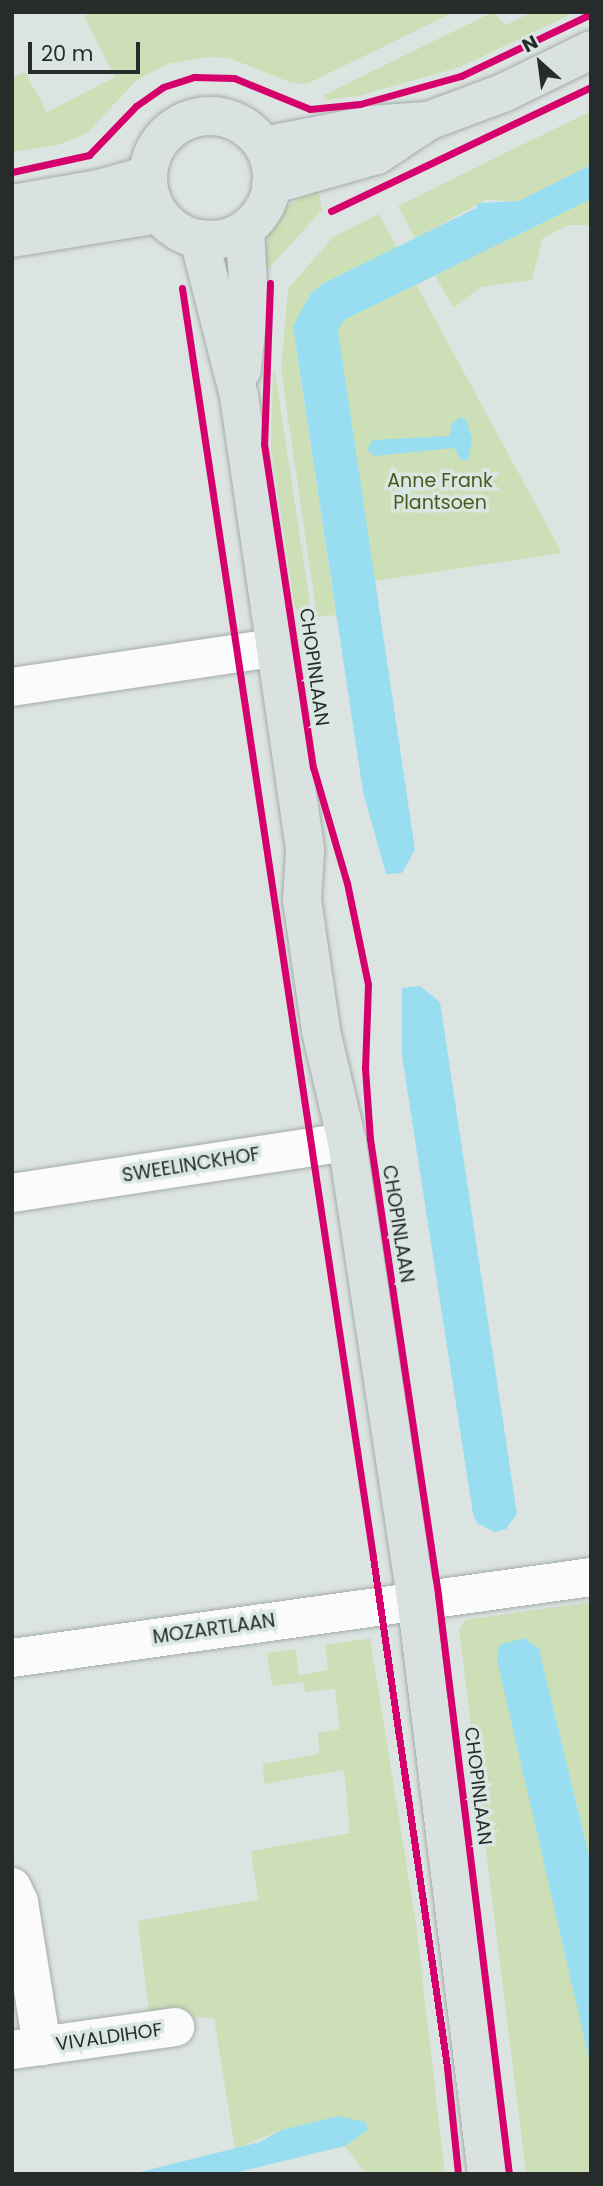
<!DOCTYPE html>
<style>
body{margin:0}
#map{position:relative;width:603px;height:2186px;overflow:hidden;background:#dce4e1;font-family:Poppins,sans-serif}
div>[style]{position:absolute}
.green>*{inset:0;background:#cddfb7}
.water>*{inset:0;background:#99def0}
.roads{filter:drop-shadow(0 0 2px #a4aba8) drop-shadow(0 0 2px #a4aba8)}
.minor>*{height:38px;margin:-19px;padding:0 19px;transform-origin:19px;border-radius:19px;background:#fafbfa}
.major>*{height:38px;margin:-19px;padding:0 19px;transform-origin:19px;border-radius:19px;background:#d9e1e1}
.major>.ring{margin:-19px;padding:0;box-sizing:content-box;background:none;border:38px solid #d9e1e1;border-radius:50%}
.cycleway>*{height:7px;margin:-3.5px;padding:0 3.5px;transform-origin:3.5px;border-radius:3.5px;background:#d6006c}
span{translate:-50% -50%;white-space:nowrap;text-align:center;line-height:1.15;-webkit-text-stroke:7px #d9e7e2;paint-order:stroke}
.park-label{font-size:19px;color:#475b1c}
.street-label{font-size:19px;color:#272c2a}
.frame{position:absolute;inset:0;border:14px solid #272c2a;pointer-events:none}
.north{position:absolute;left:505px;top:28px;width:70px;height:70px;-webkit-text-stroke:5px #d9e7e2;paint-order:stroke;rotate:332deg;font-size:19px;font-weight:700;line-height:28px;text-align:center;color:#272c2a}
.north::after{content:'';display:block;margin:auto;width:24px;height:32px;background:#272c2a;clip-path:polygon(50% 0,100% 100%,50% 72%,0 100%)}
.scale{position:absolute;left:28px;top:42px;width:112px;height:32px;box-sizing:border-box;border:4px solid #272c2a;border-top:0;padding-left:9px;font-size:21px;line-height:24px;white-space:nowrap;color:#272c2a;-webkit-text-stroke:5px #d9e7e2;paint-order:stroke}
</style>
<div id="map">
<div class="green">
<i style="clip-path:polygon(92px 12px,450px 12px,450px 14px,307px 84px,292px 83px,229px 58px,209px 57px,167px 64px,137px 80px,87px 133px,58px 145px,12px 152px,12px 78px,25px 72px,47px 112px,115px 77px,84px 16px)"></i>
<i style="clip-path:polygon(493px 12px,506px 25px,532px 12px,576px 12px,460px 67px,359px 96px,324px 100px,324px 95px)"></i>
<i style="clip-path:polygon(591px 111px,591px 165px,519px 201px,485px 200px,415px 239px,398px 206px)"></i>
<i style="clip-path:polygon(318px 185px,322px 210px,262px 276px,268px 237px,281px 211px)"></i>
<i style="clip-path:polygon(591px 199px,591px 225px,568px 225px,542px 239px,532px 280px,481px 287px,453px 308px,435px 275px)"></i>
<i style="clip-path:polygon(379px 214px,397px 248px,322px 284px,311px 293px,293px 326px,336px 615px,317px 617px,281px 370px,288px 289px,333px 237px)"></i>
<i style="clip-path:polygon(416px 284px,562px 553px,374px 581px,338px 330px,344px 320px)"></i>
<i style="clip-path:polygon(273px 371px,275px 371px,312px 617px,295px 608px,271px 447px)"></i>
<i style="clip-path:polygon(591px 1602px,591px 1864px,539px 1649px,591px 2067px,591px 2174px,526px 2174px,459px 1630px,465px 1620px)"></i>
<i style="clip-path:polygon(370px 1638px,416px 1924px,445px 2174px,366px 2174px,345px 2146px,367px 2130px,327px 2120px,281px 2130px,235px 2149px,214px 2018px,156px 2015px,149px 2011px,138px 1921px,258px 1900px,251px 1851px,350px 1833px,344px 1770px,264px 1784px,263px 1764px,319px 1754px,318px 1733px,340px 1729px,335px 1689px,305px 1692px,304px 1682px,272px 1686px,267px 1653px,296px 1649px,299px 1675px,328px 1670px,325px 1645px)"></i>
</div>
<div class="water">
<i style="clip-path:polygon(591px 165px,591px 199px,344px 320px,338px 330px,415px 850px,402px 873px,386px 874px,363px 792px,293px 326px,311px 293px,322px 284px,476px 208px,478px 203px,519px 201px)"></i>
<i style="clip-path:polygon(460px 417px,466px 419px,472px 439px,468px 461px,460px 459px,454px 448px,374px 456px,367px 449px,373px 440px,449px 436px,452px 424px)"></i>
<i style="clip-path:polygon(420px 986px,440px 1002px,517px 1514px,506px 1529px,495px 1532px,477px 1523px,473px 1514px,402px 1056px,402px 988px)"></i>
<i style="clip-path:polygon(524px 1638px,539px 1649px,591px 1864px,591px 2067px,497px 1660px,499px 1645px)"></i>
<i style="clip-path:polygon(338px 2116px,365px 2122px,368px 2130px,345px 2146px,230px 2174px,132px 2174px,260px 2142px,281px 2130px)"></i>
</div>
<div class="roads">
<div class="minor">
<i style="left:12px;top:687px;width:263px;rotate:-8.5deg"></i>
<i style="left:12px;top:1193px;width:339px;rotate:-8.7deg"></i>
<i style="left:12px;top:1658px;width:585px;rotate:-7.96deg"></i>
<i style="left:12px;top:1887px;width:17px;rotate:65deg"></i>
<i style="left:19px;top:1902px;width:146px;rotate:80.9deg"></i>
<i style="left:12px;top:2050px;width:165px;rotate:-8deg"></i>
</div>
<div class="major">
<i class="ring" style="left:148px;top:116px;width:86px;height:86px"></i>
<i style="left:264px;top:146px;width:108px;rotate:-11.2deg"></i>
<i style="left:370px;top:125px;width:56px;rotate:-4.1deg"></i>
<i style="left:271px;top:185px;width:110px;rotate:-15.8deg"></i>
<i style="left:377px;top:155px;width:61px;rotate:-33.7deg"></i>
<i style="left:428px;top:121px;width:80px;rotate:-20.5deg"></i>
<i style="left:503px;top:93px;width:98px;rotate:-26deg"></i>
<i style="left:12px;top:204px;width:88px;rotate:-9.8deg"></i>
<i style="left:99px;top:189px;width:51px;rotate:-15.9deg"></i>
<i style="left:12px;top:238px;width:149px;rotate:-9.3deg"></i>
<i style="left:199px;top:239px;width:162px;rotate:75.7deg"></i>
<i style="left:239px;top:396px;width:460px;rotate:81.7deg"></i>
<i style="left:305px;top:851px;width:49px;rotate:93.5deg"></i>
<i style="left:302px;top:900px;width:132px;rotate:81.7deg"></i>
<i style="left:321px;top:1031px;width:114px;rotate:76.8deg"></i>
<i style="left:347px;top:1142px;width:461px;rotate:81.4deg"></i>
<i style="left:416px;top:1598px;width:580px;rotate:82.97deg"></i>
<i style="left:242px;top:370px;width:68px;rotate:-84.1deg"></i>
<i style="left:249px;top:302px;width:73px;rotate:-93.1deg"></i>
</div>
</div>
<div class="cycleway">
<i style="left:12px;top:172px;width:79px;rotate:-12.4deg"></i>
<i style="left:89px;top:155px;width:68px;rotate:-46.2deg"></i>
<i style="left:136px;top:106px;width:33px;rotate:-35deg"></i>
<i style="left:163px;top:87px;width:33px;rotate:-18deg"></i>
<i style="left:194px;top:77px;width:40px;rotate:1.4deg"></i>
<i style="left:234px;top:78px;width:82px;rotate:22.2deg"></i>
<i style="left:310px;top:109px;width:50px;rotate:-5.7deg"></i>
<i style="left:360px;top:104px;width:105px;rotate:-15.5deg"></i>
<i style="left:461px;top:76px;width:144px;rotate:-25.5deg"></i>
<i style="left:331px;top:211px;width:288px;rotate:-25.5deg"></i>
<i style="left:270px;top:283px;width:161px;rotate:92.1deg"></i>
<i style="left:264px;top:444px;width:327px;rotate:81.4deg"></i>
<i style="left:313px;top:767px;width:121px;rotate:73.7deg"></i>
<i style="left:347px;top:883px;width:103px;rotate:78.3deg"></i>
<i style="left:368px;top:984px;width:84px;rotate:92deg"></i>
<i style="left:365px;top:1068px;width:71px;rotate:86deg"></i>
<i style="left:370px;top:1139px;width:461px;rotate:81.5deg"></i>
<i style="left:438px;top:1595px;width:583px;rotate:83.01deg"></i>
<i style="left:182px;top:288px;width:1283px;rotate:81.44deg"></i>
<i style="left:373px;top:1557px;width:515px;rotate:81.74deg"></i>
<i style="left:447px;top:2067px;width:108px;rotate:84.1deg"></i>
</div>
<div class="park-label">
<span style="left:440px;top:492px">Anne Frank<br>Plantsoen</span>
</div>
<div class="street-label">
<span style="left:314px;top:667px;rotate:82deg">CHOPINLAAN</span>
<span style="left:191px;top:1165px;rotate:-9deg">SWEELINCKHOF</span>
<span style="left:398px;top:1224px;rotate:81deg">CHOPINLAAN</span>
<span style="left:214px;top:1629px;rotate:-8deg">MOZARTLAAN</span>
<span style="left:478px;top:1786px;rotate:83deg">CHOPINLAAN</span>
<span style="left:109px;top:2037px;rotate:-8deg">VIVALDIHOF</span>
</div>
<div class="frame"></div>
<div class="north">N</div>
<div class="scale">20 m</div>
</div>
